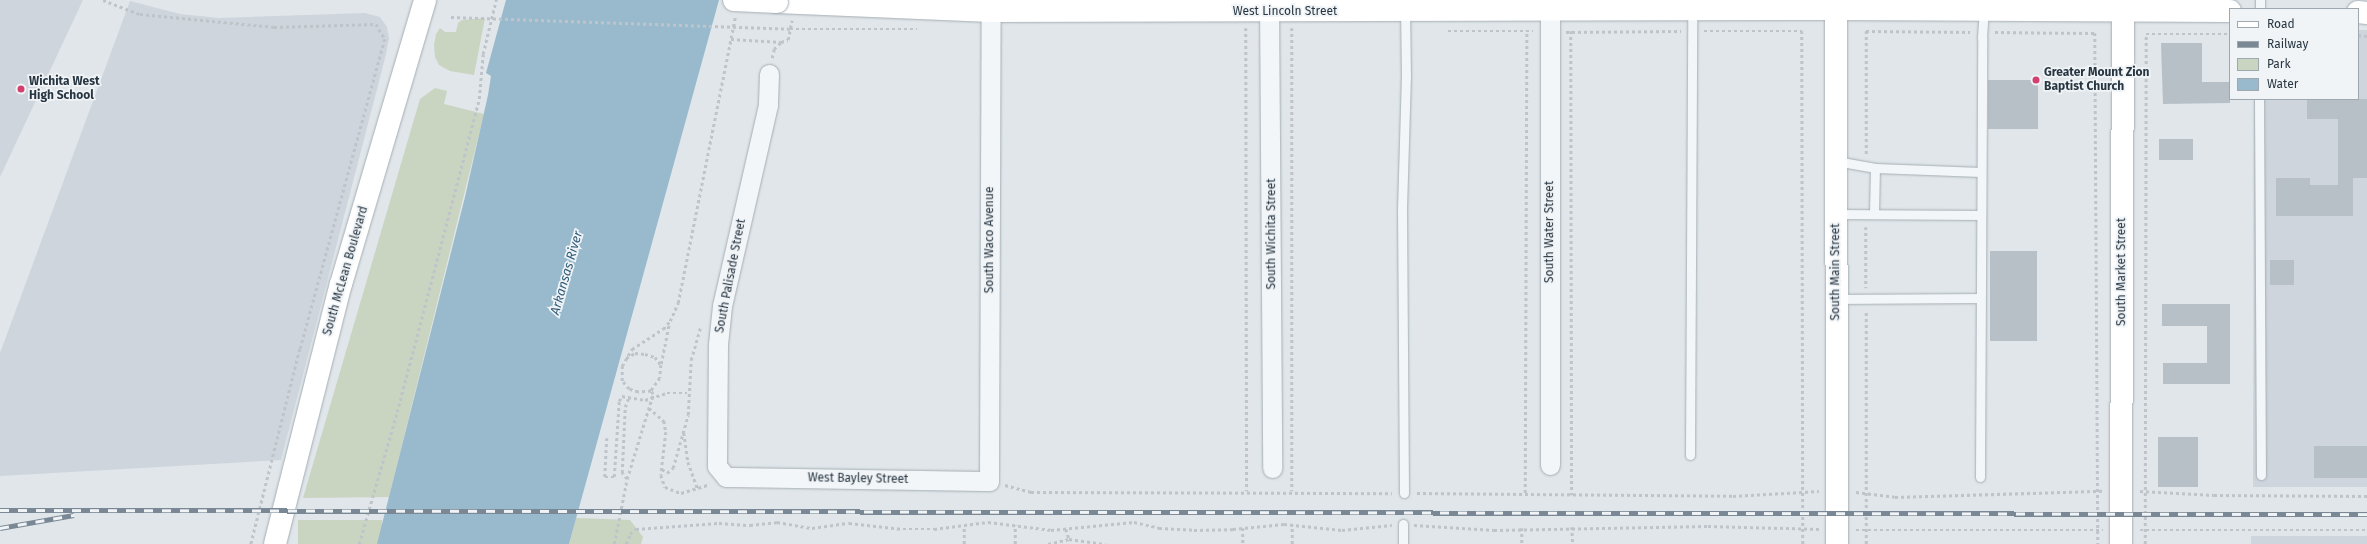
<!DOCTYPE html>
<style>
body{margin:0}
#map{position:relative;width:2367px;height:544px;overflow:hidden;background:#e0e6ea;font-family:"Fira Sans",sans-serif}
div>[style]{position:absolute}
.built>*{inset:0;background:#ced5dc;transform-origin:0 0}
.green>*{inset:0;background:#c9d4c1;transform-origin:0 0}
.water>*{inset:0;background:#99bacc}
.building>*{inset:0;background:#b7c0c7;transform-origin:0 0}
.path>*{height:2.5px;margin-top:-1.25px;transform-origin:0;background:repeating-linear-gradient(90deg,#bec4c9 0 3px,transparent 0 6px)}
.roads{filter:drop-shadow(0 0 1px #a5aeb4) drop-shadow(0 0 1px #a5aeb4)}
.lane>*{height:9px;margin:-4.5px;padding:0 4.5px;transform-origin:4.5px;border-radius:4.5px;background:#f3f6f8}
.street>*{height:19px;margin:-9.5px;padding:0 9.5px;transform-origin:9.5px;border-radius:9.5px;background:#f3f6f8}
.secondary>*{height:22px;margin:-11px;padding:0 11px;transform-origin:11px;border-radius:11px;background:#fff}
.rail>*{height:4.5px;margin-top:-2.25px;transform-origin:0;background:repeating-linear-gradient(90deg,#f0f4f7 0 9px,#798894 0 18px);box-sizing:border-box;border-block:1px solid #798894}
.path-bridge>*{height:2.5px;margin-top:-1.25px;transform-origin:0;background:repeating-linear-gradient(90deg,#bec4c9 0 3px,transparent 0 6px)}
.bridges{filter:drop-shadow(0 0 1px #a5aeb4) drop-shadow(0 0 1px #a5aeb4)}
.secondary-bridge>*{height:22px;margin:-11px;padding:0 11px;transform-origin:11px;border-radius:11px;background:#fff}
.dots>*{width:11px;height:11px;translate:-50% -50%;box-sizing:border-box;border:2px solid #f0f4f7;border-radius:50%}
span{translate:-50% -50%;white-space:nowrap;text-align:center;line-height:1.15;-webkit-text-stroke:3.5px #f0f4f7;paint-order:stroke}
.street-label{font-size:12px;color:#283642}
.poi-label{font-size:12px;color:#283642;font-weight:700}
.left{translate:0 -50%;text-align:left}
.water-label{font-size:13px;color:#305c79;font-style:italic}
.legend{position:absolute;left:2229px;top:8px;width:130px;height:92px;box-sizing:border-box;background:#f0f4f7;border:1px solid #a0a8af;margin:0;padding:5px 7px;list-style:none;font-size:12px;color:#283642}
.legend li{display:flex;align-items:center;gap:8px;height:20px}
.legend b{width:20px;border:1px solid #a0a8af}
</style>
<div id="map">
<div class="built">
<i style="clip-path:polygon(0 0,83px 0,0 177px)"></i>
<i style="clip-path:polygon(130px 1px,180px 14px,219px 18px,365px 13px,380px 17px,387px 27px,389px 39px,385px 58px,281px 460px,0 476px,0 353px)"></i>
<i style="clip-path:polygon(2358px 30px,2367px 30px,2367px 487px,2253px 487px,2254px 99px,2358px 99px)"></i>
<i style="left:2251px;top:536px;width:116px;height:8px"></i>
</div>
<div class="green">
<i style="clip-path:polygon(485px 18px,474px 75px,450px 71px,439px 65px,435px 57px,434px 45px,436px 34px,440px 28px,445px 32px,456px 32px,458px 23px,462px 20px)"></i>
<i style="clip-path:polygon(435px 88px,447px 91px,444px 104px,484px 114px,389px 497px,303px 498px,420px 99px)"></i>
<i style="clip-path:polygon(576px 518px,630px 520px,643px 537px,641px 544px,569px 544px)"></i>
<i style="left:298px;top:520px;width:84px;height:25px"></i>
</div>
<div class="water">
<i style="clip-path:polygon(506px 0,719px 0,569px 544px,377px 544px,465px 197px,488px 95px,491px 76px,486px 73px)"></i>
</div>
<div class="building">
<i style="clip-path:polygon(2161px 43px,2202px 43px,2202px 82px,2230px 82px,2230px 103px,2163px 104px)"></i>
<i style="left:1988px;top:80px;width:50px;height:49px"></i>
<i style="clip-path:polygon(2307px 99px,2367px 99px,2367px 178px,2353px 178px,2353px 216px,2276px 216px,2276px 178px,2310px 178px,2310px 185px,2338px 185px,2338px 119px,2307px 119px)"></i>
<i style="left:2159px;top:139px;width:34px;height:21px"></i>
<i style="left:1990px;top:251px;width:47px;height:90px"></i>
<i style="left:2270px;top:260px;width:24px;height:25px"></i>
<i style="clip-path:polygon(2162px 304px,2230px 304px,2230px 384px,2163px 384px,2163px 363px,2207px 363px,2207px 326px,2162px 326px)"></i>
<i style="left:2198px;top:437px;width:50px;height:40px;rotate:90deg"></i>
<i style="left:2367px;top:446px;width:32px;height:53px;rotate:90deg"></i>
</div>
<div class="path">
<i style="left:103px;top:0;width:40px;rotate:21deg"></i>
<i style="left:140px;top:14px;width:135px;rotate:5.5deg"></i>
<i style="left:274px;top:27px;width:102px;rotate:-1.7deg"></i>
<i style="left:376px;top:24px;width:17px;rotate:59deg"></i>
<i style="left:385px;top:39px;width:321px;rotate:105.3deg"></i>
<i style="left:300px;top:349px;width:201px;rotate:104.1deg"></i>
<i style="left:1246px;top:28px;width:463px;rotate:89.9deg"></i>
<i style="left:1292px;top:28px;width:463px;rotate:90deg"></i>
<i style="left:790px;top:29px;width:127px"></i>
<i style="left:1448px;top:31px;width:85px"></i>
<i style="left:1571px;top:31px;width:464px;rotate:89.9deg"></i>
<i style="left:1704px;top:31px;width:98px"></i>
<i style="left:1802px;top:31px;width:513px;rotate:89.89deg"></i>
<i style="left:1566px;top:32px;width:115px;rotate:-0.5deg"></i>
<i style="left:1995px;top:32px;width:100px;rotate:0.6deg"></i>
<i style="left:2095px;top:33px;width:511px;rotate:89.66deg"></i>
<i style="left:2358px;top:35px;width:9px;rotate:6deg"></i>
<i style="left:731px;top:39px;width:50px;rotate:3.4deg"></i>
<i style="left:772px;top:58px;width:9px;rotate:-77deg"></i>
<i style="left:774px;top:49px;width:10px;rotate:-45deg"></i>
<i style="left:781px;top:42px;width:7px;rotate:-16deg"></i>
<i style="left:788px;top:40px;width:20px;rotate:-79deg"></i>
<i style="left:1866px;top:154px;width:123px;rotate:-90deg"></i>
<i style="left:1866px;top:31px;width:104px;rotate:0.6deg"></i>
<i style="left:1866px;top:227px;width:61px;rotate:90deg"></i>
<i style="left:626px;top:358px;width:10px;rotate:-29deg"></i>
<i style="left:635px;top:353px;width:10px;rotate:6deg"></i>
<i style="left:645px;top:354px;width:10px;rotate:17deg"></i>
<i style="left:655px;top:357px;width:10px;rotate:53deg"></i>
<i style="left:661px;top:365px;width:13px;rotate:94deg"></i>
<i style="left:660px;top:378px;width:16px;rotate:125deg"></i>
<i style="left:661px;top:364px;width:41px;rotate:-78.7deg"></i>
<i style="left:649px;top:408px;width:20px;rotate:41deg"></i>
<i style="left:664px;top:421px;width:11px;rotate:80deg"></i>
<i style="left:666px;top:432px;width:43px;rotate:96.6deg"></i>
<i style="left:661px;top:475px;width:13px;rotate:72deg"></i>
<i style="left:665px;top:487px;width:17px;rotate:21deg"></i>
<i style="left:681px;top:493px;width:30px;rotate:-17deg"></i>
<i style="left:684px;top:433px;width:29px;rotate:82deg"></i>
<i style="left:688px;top:462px;width:30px;rotate:70deg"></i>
<i style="left:607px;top:438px;width:39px;rotate:93deg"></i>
<i style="left:605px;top:477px;width:9px"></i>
<i style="left:614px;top:477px;width:76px;rotate:-86.2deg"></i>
<i style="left:619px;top:401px;width:6px;rotate:-59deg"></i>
<i style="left:622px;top:396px;width:23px;rotate:10deg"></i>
<i style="left:645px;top:400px;width:23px;rotate:-18deg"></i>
<i style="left:667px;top:393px;width:20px"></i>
<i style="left:662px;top:469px;width:6px;rotate:39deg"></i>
<i style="left:667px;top:473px;width:8px;rotate:-40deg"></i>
<i style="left:673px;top:468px;width:55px;rotate:-74.2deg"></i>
<i style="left:688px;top:415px;width:55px;rotate:-86.9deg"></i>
<i style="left:691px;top:360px;width:35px;rotate:-74deg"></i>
<i style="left:627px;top:479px;width:8px;rotate:-130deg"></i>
<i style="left:622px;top:473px;width:66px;rotate:-87.4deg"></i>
<i style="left:625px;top:407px;width:9px;rotate:-69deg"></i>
<i style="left:1005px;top:485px;width:27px;rotate:15deg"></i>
<i style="left:1031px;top:492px;width:361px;rotate:0.2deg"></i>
<i style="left:2140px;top:491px;width:74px;rotate:3.1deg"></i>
<i style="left:2214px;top:495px;width:153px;rotate:0.4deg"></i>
<i style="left:1856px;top:492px;width:39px;rotate:7deg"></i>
<i style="left:1895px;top:497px;width:208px;rotate:-1.7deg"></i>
<i style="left:1417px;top:493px;width:316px;rotate:0.5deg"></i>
<i style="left:1733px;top:496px;width:86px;rotate:-3.3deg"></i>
<i style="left:1525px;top:493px;width:463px;rotate:-89.8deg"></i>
<i style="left:1414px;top:525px;width:80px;rotate:3.6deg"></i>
<i style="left:1494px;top:530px;width:214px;rotate:-1.1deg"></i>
<i style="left:1708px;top:526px;width:111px;rotate:1.5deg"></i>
<i style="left:1572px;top:527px;width:17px;rotate:87deg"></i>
<i style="left:1243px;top:528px;width:16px;rotate:90deg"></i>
<i style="left:1522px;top:528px;width:16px;rotate:90deg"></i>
<i style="left:1066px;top:529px;width:10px;rotate:73deg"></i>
<i style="left:1856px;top:530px;width:247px"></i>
<i style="left:2140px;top:530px;width:227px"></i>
<i style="left:359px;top:544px;width:137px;rotate:-73.9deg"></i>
<i style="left:397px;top:412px;width:324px;rotate:-75.3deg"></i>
<i style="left:479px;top:99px;width:45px;rotate:-84.9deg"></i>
<i style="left:483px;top:54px;width:56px;rotate:-76.5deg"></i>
<i style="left:614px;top:544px;width:66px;rotate:-78.7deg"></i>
<i style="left:627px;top:479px;width:89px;rotate:-73deg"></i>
<i style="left:653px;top:394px;width:4px;rotate:-124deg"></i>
<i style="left:651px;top:391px;width:13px;rotate:176deg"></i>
<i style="left:638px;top:392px;width:9px;rotate:-162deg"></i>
<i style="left:629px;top:389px;width:11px;rotate:-131deg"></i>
<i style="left:622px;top:381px;width:15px;rotate:-90deg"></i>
<i style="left:622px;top:366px;width:20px;rotate:-60deg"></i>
<i style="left:632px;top:349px;width:37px;rotate:-33deg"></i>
<i style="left:663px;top:329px;width:11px;rotate:-49deg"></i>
<i style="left:670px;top:321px;width:20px;rotate:-66deg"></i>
<i style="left:678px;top:303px;width:291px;rotate:-78.7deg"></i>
<i style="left:626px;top:544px;width:11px;rotate:-68deg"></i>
<i style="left:630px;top:534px;width:8px;rotate:-40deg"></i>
<i style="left:636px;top:529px;width:83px;rotate:-4.1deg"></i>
<i style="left:719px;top:523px;width:31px;rotate:4deg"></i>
<i style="left:750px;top:525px;width:27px;rotate:-6deg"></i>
<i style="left:777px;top:522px;width:36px;rotate:10deg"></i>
<i style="left:812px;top:528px;width:37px;rotate:-8deg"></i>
<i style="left:849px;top:523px;width:54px;rotate:6.3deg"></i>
<i style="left:903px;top:529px;width:31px"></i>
<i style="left:934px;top:529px;width:54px;rotate:-7.4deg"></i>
<i style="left:988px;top:522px;width:64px;rotate:7.2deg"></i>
<i style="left:1051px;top:530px;width:83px;rotate:-5.5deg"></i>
<i style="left:1134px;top:522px;width:26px;rotate:13deg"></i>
<i style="left:1159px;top:528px;width:35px;rotate:3deg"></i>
<i style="left:1194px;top:530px;width:39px;rotate:-1deg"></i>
<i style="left:1233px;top:529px;width:51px;rotate:-5.6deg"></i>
<i style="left:1284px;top:524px;width:58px;rotate:5.9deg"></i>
<i style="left:1342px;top:530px;width:50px;rotate:-5.7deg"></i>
<i style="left:964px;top:544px;width:18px;rotate:-90deg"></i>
<i style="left:1015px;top:544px;width:19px;rotate:-90deg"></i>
<i style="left:1048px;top:544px;width:22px;rotate:-13deg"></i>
<i style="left:1069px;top:539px;width:37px;rotate:8deg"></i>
<i style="left:1292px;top:544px;width:19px;rotate:-90deg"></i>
<i style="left:1866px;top:544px;width:233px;rotate:-90deg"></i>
<i style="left:2145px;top:544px;width:510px;rotate:-89.89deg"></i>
<i style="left:2146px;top:34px;width:84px"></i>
</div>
<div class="roads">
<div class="lane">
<i style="left:2260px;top:0;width:9px;rotate:90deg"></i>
<i style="left:2259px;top:99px;width:376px;rotate:89.7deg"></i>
<i style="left:1836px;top:161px;width:40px;rotate:10deg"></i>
<i style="left:1875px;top:168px;width:106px;rotate:2.2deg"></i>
<i style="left:1836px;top:214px;width:145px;rotate:0.4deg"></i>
<i style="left:1874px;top:214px;width:46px;rotate:-88.8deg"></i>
<i style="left:1836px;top:299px;width:144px;rotate:-0.4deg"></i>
<i style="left:1690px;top:455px;width:446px;rotate:-89.7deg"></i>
<i style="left:1980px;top:477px;width:440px;rotate:-89.7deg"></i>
<i style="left:1982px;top:37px;width:28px;rotate:-86deg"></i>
<i style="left:1404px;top:493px;width:284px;rotate:-90.4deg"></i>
<i style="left:1402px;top:209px;width:131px;rotate:-88.3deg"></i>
<i style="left:1406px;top:78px;width:69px;rotate:-90.8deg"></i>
<i style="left:1403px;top:524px;width:20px;rotate:90deg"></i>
</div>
<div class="street">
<i style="left:1269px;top:0;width:468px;rotate:89.6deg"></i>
<i style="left:769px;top:74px;width:31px;rotate:92deg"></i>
<i style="left:768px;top:105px;width:206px;rotate:102.9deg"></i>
<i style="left:722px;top:306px;width:39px;rotate:96deg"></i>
<i style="left:718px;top:345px;width:121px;rotate:90.5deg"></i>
<i style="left:717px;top:466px;width:14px;rotate:51deg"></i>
<i style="left:726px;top:477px;width:263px;rotate:0.9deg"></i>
<i style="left:989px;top:481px;width:481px;rotate:-89.8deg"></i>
<i style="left:1550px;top:465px;width:465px;rotate:-90deg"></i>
</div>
<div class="secondary">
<i style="left:1836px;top:0;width:544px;rotate:89.89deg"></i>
<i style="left:777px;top:2px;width:214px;rotate:2.4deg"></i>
<i style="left:991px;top:11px;width:845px;rotate:-0.14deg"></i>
<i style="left:1836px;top:9px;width:394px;rotate:0.3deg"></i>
<i style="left:2358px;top:12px;width:9px;rotate:6deg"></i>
<i style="left:275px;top:544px;width:268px;rotate:-75.8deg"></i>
<i style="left:341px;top:284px;width:296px;rotate:-73.5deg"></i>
<i style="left:2121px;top:544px;width:544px;rotate:-89.79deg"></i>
</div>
</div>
<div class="rail">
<i style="left:0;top:510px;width:2367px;rotate:0.1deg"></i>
<i style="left:0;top:528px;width:75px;rotate:-10deg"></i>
</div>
<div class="path-bridge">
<i style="left:451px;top:17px;width:339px;rotate:2deg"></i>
</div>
<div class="bridges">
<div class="secondary-bridge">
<i style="left:734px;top:0;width:43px;rotate:2.7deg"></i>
</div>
</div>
<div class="dots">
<i style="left:2036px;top:80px;background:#d53f6d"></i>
<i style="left:21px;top:89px;background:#d53f6d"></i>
</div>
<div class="street-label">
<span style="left:1285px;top:12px">West Lincoln Street</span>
<span style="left:1550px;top:232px;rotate:-90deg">South Water Street</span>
<span style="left:1272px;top:234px;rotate:-90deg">South Wichita Street</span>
<span style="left:990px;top:240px;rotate:-90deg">South Waco Avenue</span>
<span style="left:346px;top:271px;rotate:-74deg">South McLean Boulevard</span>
<span style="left:1836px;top:272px;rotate:-90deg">South Main Street</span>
<span style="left:2122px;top:272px;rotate:-90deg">South Market Street</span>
<span style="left:731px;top:276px;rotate:-79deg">South Palisade Street</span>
<span style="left:858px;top:479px;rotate:1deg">West Bayley Street</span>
</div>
<div class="poi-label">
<span class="left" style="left:2044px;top:80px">Greater Mount Zion<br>Baptist Church</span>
<span class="left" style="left:29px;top:89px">Wichita West<br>High School</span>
</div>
<div class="water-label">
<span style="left:567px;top:273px;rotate:-74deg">Arkansas River</span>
</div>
<ul class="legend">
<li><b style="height:5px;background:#fff"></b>Road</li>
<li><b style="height:5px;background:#798894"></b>Railway</li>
<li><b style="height:11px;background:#c9d4c1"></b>Park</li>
<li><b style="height:11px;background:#99bacc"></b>Water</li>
</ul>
</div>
